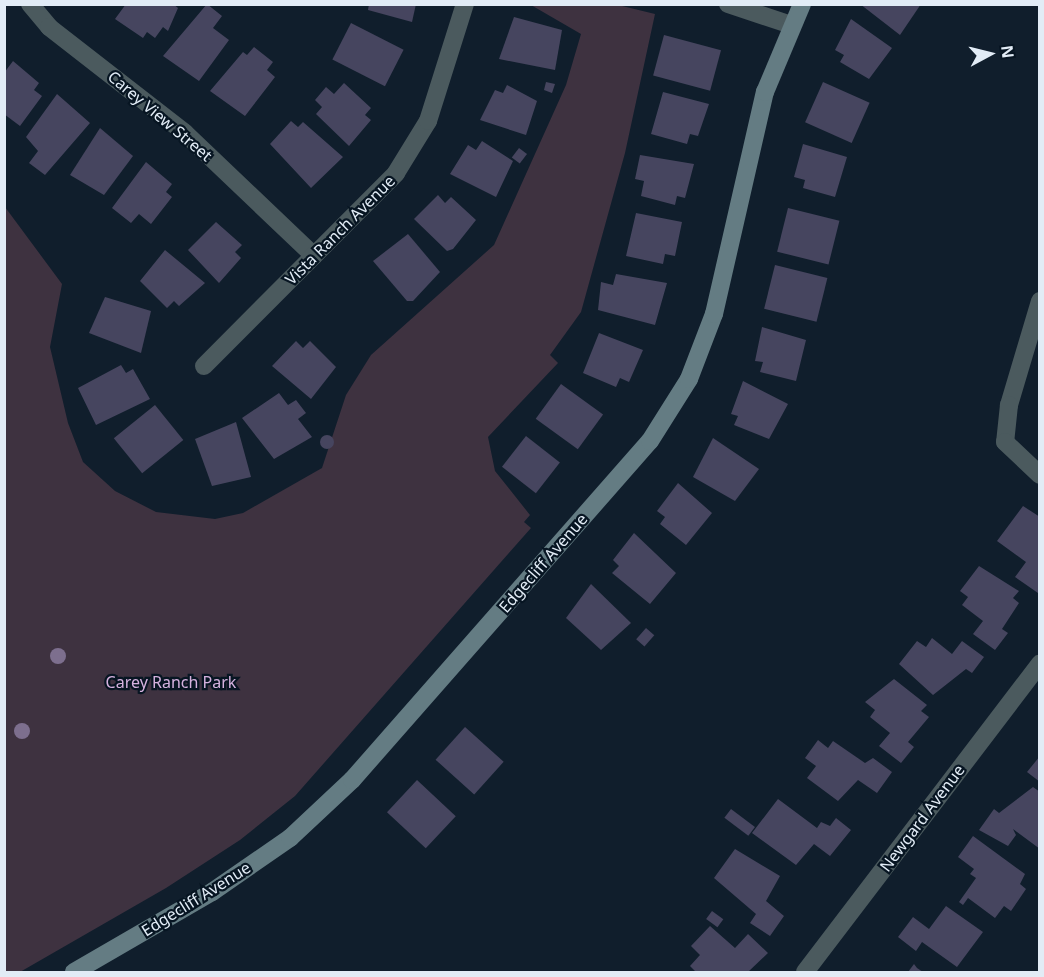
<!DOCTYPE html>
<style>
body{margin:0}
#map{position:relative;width:1044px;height:977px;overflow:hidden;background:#101e2c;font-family:"Noto Sans",sans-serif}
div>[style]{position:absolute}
.green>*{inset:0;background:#3e3240}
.building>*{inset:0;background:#46455f;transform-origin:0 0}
.round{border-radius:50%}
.street>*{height:18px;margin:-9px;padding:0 9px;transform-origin:9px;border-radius:9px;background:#4b5a5e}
.secondary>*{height:18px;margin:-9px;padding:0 9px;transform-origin:9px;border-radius:9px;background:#647c83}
.trees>*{width:16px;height:16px;margin:-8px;border-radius:50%;background:#7d6f8e}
span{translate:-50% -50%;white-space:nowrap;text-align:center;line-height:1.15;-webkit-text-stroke:4.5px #071522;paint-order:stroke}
.street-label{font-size:16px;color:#e2ecf6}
.park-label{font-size:16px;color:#d6b2df}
.frame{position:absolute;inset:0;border:6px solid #e2ecf6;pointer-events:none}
.north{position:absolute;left:960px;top:24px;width:60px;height:60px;-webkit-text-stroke:4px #071522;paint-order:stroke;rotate:83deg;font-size:16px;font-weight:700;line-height:24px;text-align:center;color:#e2ecf6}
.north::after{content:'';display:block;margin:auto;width:21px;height:27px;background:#e2ecf6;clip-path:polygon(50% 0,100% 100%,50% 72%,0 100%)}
</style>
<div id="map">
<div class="green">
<i style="clip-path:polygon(531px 5px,618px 5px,655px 14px,625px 153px,581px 312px,550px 355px,558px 363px,488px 437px,495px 471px,530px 515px,524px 522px,531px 528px,295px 796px,240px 840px,166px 888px,20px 972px,5px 972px,5px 207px,62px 284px,50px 347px,68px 423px,83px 462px,115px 491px,156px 512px,215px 519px,243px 513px,322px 468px,346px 395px,371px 355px,494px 245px,566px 85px,581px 34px)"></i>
</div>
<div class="building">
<i style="clip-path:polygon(126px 4px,173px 4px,178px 8px,168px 31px,163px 27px,155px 38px,147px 32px,143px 38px,115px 19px)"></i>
<i style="clip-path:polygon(207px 4px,222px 16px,213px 28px,229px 40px,199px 81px,163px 56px)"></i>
<i style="clip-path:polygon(369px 4px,416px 4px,412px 22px,368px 10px)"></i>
<i style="clip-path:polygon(860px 4px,921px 4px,900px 35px)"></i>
<i style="clip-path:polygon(514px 17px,562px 30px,555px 70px,499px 59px)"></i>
<i style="clip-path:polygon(851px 19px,892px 48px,869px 79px,840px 62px,844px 55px,835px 50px)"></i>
<i style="left:351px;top:23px;width:59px;height:41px;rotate:27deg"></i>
<i style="left:664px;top:35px;width:59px;height:42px;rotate:15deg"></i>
<i style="clip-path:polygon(254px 47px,273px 62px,267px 70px,275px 77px,245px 116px,210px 91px,243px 52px,247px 55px)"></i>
<i style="clip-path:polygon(13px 61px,39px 83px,34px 90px,42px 96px,20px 126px,4px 114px,4px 73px)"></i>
<i style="clip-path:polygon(546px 82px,555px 84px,552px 93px,544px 90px)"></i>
<i style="left:823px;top:82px;width:51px;height:44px;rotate:24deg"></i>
<i style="clip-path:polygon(344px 83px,371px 108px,365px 115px,371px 120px,349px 146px,316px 114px,322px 107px,315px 100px,326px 87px,334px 94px)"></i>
<i style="clip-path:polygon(507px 85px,537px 101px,526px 135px,480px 120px,495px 90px,503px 93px)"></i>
<i style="clip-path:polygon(663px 92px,709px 104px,698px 136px,690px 134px,687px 144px,651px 134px)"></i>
<i style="clip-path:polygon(57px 94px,90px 123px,45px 175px,29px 163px,38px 151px,26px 137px)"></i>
<i style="clip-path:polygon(291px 121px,298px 127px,303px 122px,343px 157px,311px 188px,270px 144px)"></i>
<i style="clip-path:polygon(100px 128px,133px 156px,104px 195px,70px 175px)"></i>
<i style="clip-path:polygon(482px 141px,513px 161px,496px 197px,450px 174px,468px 145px,476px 150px)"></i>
<i style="clip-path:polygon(803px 144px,847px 157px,835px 197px,803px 188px,805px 180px,794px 177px)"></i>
<i style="left:519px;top:148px;width:10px;height:12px;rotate:37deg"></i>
<i style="clip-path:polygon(640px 155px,694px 164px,685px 198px,677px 196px,675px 205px,641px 196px,644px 181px,635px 179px)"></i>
<i style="clip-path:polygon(146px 162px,172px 184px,166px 192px,172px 197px,151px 224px,139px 214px,131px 223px,112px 208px)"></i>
<i style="clip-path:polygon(438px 195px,445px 203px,451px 197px,476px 220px,453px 249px,447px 251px,414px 219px)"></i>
<i style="left:788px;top:208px;width:53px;height:45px;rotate:14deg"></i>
<i style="clip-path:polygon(636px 213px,682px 222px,675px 256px,665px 254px,663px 264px,626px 256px)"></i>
<i style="clip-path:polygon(216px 222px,242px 245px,235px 252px,241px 258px,219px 283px,188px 250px)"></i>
<i style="clip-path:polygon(408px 234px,440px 272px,413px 301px,407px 301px,373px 261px)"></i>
<i style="clip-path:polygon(165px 250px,205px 283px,179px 306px,174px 301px,167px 308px,140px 281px)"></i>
<i style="left:775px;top:265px;width:54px;height:45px;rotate:14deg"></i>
<i style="clip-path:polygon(616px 274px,667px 283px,655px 325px,598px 310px,601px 282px,613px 285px)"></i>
<i style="clip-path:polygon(105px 297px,151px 311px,141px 353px,89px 333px)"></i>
<i style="clip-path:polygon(762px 327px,806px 340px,796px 381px,760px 372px,763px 362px,755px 361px)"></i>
<i style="clip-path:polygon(599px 333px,643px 350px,629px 382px,620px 378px,616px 387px,583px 373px)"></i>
<i style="clip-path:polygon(296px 341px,303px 348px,310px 341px,336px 367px,311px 399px,272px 366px)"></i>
<i style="clip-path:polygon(121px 365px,126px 373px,133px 369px,150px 399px,96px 425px,78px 388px)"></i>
<i style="clip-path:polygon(743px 381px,788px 404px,769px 439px,734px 425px,738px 416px,731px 414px)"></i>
<i style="left:561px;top:384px;width:52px;height:43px;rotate:36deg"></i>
<i style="clip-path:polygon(279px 393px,288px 405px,296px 400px,306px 413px,298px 419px,312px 437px,274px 459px,242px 418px)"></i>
<i style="left:155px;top:405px;width:45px;height:53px;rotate:51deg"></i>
<i style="clip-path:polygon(236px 422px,251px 477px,212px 486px,195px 439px)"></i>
<i class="round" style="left:320px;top:435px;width:14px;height:14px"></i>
<i style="left:526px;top:436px;width:43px;height:39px;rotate:38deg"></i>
<i style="clip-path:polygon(713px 438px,759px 469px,735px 501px,693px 477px)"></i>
<i style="clip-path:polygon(678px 483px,712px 513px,686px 545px,660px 524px,665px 517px,657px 511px)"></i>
<i style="clip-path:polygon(1023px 506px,1040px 517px,1038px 593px,1015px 577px,1026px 562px,997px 541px)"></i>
<i style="clip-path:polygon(634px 533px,676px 573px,650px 604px,612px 573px,619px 566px,613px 560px)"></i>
<i style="clip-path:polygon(979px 566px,1019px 591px,1013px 598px,1019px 603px,1002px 629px,1008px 633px,995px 650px,973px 634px,983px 621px,962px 605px,968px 597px,960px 591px)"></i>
<i style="clip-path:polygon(591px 584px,631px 623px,601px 650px,566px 618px)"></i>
<i style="left:646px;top:628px;width:11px;height:15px;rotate:41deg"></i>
<i style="clip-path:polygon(932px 638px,952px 654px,962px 641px,984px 657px,972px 673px,966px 669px,933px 695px,899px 664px,917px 641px,926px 647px)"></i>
<i style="clip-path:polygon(894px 679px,927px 705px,921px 711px,929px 717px,908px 742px,914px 747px,901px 763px,879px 746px,890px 733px,870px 717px,875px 710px,865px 702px)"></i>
<i style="left:465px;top:727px;width:52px;height:44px;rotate:42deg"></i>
<i style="clip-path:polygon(818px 740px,828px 748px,833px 741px,865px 763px,873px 758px,892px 772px,877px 793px,858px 780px,838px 801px,807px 778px,816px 766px,805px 758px)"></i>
<i style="clip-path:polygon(1040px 756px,1040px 782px,1027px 772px)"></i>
<i style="left:417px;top:780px;width:53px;height:44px;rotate:43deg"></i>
<i style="clip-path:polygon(1033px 787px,1040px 792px,1040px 849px,1013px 829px,1016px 835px,1008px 846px,979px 830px,994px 809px,999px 813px)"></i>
<i style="clip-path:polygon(778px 799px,817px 828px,821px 822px,830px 826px,836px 818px,851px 830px,830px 856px,814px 844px,796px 865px,752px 833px)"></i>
<i style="left:731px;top:809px;width:30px;height:11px;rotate:37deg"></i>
<i style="clip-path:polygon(973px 836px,1025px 874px,1020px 884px,1026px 889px,1011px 911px,1004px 906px,995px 918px,968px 898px,963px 905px,959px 902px,976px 878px,970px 874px,974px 869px,958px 857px)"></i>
<i style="clip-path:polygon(735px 849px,780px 876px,766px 901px,784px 916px,770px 936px,750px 923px,756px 914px,714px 878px)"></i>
<i style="clip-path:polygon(946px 906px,983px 932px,957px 967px,922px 942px,916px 951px,898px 937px,913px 917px,929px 929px)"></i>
<i style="left:712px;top:911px;width:14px;height:10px;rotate:36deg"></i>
<i style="clip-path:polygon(710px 926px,735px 948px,748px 934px,768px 953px,748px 972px,696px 972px,690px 966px,700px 955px,691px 946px)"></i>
<i style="clip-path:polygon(914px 964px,917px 968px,923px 972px,908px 972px)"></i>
</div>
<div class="street">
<i style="left:30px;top:4px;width:30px;rotate:50deg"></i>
<i style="left:49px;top:27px;width:172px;rotate:37.9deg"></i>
<i style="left:185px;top:133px;width:178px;rotate:43.6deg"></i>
<i style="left:728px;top:4px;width:66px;rotate:18.4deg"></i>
<i style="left:1040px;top:301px;width:109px;rotate:106.6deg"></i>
<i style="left:1009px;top:405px;width:37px;rotate:96deg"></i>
<i style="left:1005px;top:442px;width:48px;rotate:43.3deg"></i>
<i style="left:204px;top:366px;width:272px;rotate:-45.1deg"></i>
<i style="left:396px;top:173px;width:61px;rotate:-58.4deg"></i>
<i style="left:428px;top:121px;width:123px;rotate:-72.5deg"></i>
<i style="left:805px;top:972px;width:388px;rotate:-52.7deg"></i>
</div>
<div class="secondary">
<i style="left:74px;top:972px;width:160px;rotate:-30.1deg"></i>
<i style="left:212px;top:892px;width:95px;rotate:-34.7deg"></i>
<i style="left:290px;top:838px;width:85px;rotate:-43.1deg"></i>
<i style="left:352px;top:780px;width:451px;rotate:-48.7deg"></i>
<i style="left:650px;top:441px;width:73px;rotate:-57.8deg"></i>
<i style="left:689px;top:379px;width:70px;rotate:-69deg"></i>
<i style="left:714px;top:314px;width:228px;rotate:-77.1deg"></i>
<i style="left:765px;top:92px;width:95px;rotate:-67.2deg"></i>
</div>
<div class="trees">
<i style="left:58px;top:656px"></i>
<i style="left:22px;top:731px"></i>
</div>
<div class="street-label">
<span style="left:160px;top:116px;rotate:40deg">Carey View Street</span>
<span style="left:340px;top:230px;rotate:-45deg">Vista Ranch Avenue</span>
<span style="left:543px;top:563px;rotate:-49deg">Edgecliff Avenue</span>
<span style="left:922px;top:818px;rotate:-53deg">Newgard Avenue</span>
<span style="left:196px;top:899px;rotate:-32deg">Edgecliff Avenue</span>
</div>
<div class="park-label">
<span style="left:171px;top:682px">Carey Ranch Park</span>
</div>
<div class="frame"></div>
<div class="north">N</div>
</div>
